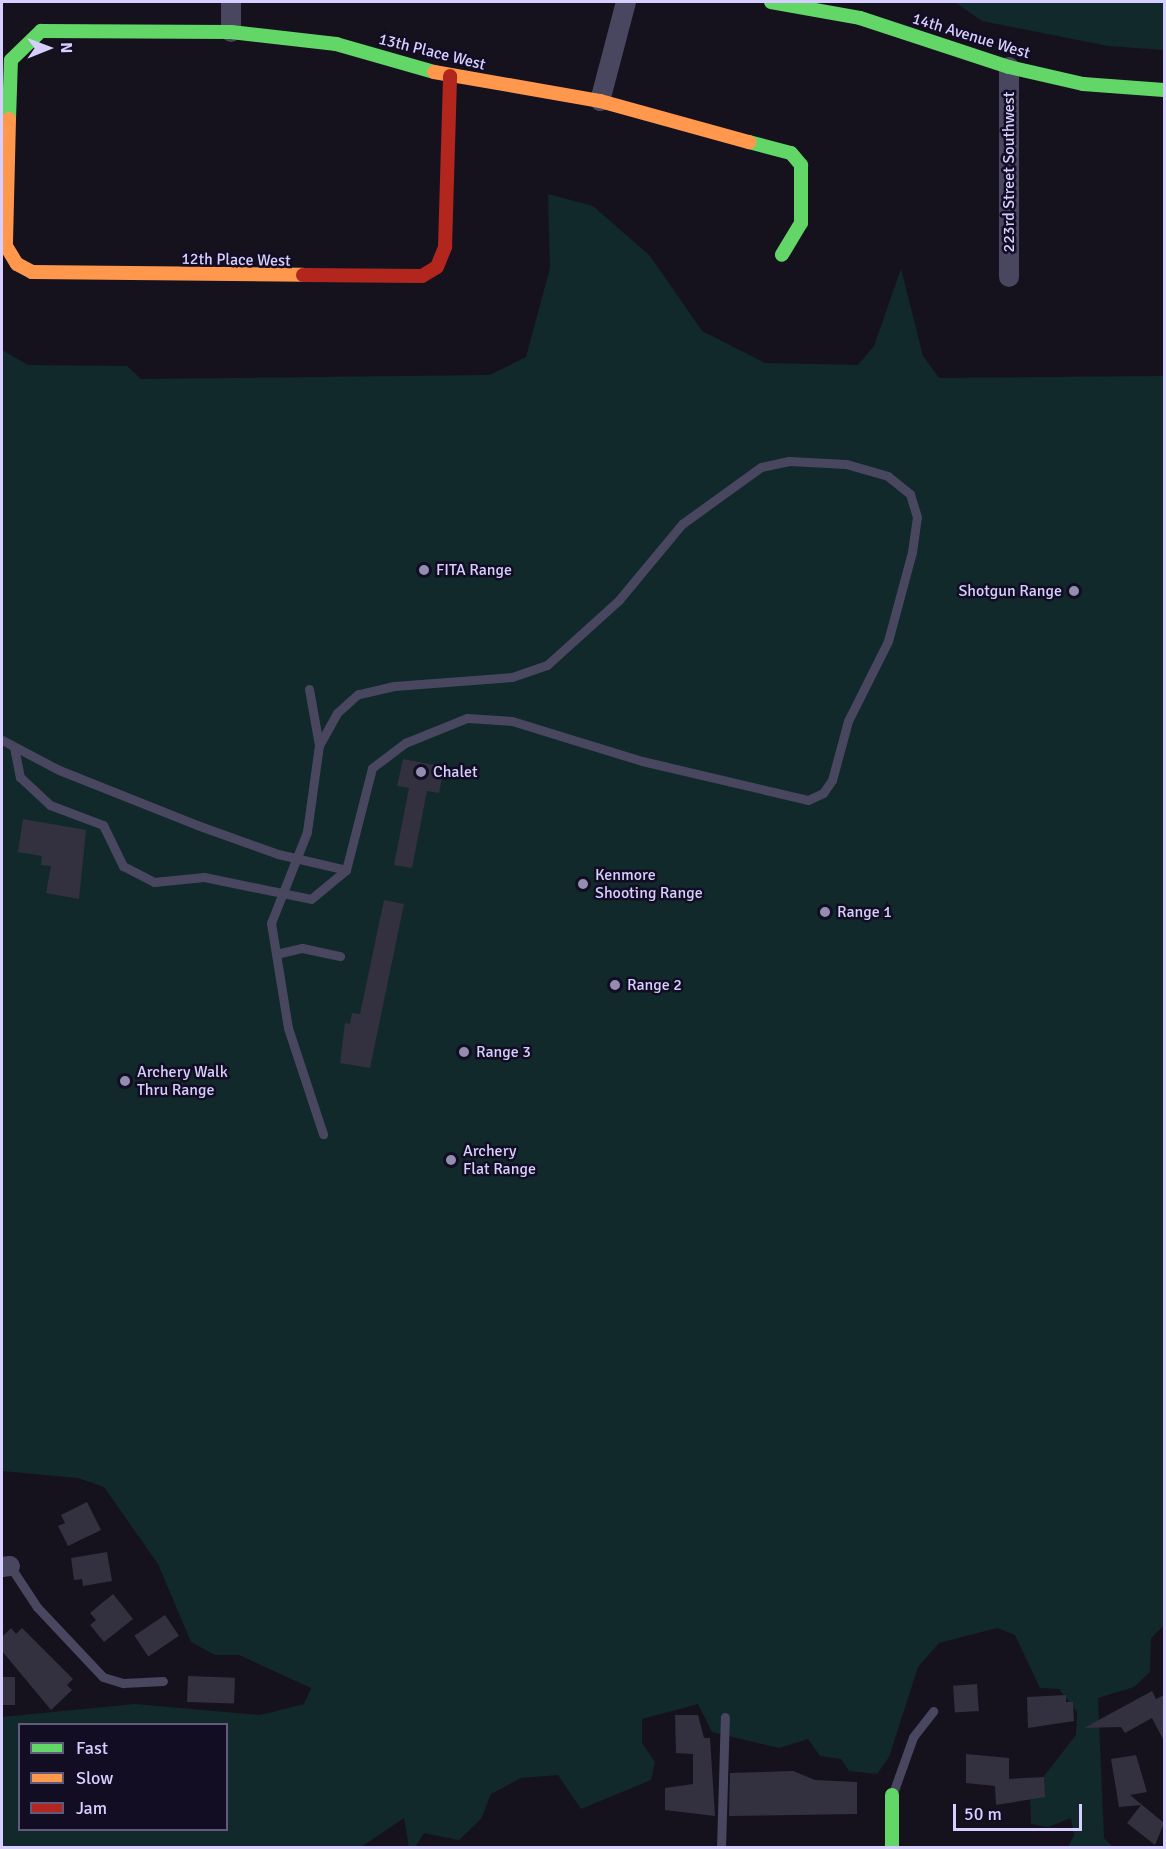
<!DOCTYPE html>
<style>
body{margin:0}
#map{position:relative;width:1166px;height:1849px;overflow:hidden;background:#15121e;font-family:Signika,sans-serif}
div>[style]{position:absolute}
.green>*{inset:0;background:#11292b}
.building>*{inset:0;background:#333040;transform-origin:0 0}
.lane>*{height:9px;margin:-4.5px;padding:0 4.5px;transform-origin:4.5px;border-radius:4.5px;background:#49465f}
.street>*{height:20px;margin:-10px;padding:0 10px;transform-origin:10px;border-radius:10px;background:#49465f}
.fast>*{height:14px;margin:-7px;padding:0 7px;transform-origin:7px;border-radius:7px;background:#63d668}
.slow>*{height:14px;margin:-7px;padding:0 7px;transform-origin:7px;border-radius:7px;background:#ff974d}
.jam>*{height:14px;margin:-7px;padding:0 7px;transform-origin:7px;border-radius:7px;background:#b3261e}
.dots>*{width:16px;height:16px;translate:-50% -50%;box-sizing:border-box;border:3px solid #120d23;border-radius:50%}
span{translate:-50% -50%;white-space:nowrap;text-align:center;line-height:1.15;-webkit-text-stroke:5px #120d23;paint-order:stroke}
.street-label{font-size:16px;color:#d7cfff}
.poi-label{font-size:16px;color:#d7cfff}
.left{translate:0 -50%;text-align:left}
.right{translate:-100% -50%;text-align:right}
.frame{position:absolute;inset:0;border:3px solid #d7cfff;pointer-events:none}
.legend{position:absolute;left:18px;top:1723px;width:210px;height:108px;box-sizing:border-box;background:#120d23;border:2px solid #615b7b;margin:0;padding:8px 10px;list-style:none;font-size:18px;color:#d7cfff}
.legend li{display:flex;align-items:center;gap:12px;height:30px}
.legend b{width:30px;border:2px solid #615b7b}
.north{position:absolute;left:18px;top:18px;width:60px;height:60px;-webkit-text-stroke:4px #120d23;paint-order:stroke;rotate:89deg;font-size:16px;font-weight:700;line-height:24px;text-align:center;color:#d7cfff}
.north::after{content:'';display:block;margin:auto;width:21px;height:27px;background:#d7cfff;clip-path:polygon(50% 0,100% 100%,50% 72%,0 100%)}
.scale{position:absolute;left:953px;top:1804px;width:129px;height:27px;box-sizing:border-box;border:3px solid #d7cfff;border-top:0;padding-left:8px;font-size:18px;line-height:21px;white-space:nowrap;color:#d7cfff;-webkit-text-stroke:4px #120d23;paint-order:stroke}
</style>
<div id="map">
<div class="green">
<i style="clip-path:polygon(955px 2px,1164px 2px,1164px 50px,1108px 46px,982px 21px)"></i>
<i style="clip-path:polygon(evenodd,548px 194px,593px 206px,650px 256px,702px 331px,765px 363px,858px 365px,874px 346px,901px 269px,923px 356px,939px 378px,1164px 376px,1164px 1625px,1151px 1638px,1150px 1672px,1134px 1687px,1098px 1698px,1104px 1838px,1113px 1847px,1068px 1847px,1074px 1835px,1071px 1818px,1048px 1827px,1031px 1824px,1030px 1794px,1076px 1735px,1077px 1712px,1059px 1689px,1040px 1688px,1015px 1635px,997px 1628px,939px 1643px,918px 1667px,889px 1757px,877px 1774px,849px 1771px,841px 1759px,820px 1756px,808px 1739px,779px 1748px,712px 1732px,698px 1704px,642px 1719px,642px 1743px,655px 1762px,651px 1780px,581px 1809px,558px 1775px,521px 1778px,491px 1794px,481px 1819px,459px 1840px,424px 1833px,415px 1847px,409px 1847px,404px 1818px,361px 1847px,2px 1847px,2px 1717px,135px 1704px,260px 1715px,304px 1704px,311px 1688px,239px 1655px,215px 1655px,191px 1642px,158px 1564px,104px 1487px,78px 1478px,2px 1471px,2px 350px,28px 365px,127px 366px,141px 379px,490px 375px,526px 357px,550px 268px,548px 194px,20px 1724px,226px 1724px,226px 1830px,20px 1830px,20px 1724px)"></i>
</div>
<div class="building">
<i style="clip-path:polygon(403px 759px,444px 767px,439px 793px,427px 791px,412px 868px,394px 865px,409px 788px,397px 786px)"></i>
<i style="clip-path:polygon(23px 819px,86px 830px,79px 899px,46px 893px,51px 866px,41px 865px,42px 856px,18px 852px)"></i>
<i style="clip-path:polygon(384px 900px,404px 904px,370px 1068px,340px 1063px,345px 1023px,350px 1024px,352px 1013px,360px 1014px)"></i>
<i style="clip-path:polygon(87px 1502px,101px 1530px,68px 1546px,58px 1526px,65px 1523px,61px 1515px)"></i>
<i style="clip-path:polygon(107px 1552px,112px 1581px,83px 1586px,82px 1579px,74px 1580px,71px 1558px)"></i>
<i style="clip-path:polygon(113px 1594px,133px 1619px,104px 1642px,90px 1625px,96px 1620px,90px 1613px)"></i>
<i style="left:165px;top:1615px;width:25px;height:37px;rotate:56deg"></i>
<i style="clip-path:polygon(11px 1628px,16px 1634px,22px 1628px,73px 1679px,67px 1685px,72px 1690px,51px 1710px,2px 1651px,2px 1637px)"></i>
<i style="left:188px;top:1676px;width:47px;height:26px;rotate:2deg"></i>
<i style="left:2px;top:1677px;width:13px;height:28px"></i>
<i style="left:977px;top:1684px;width:27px;height:24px;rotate:86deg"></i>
<i style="clip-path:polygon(1152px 1691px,1156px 1699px,1164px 1695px,1164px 1741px,1152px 1718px,1125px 1733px,1121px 1727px,1084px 1728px)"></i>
<i style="clip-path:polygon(1066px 1695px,1066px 1702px,1073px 1702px,1074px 1721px,1028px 1728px,1027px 1697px)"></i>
<i style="clip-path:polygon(675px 1715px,698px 1715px,704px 1738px,710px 1738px,715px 1816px,665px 1810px,665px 1788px,693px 1784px,693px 1754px,676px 1753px)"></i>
<i style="clip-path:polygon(966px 1754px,1009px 1758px,1009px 1779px,1044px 1777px,1045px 1797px,996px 1805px,995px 1786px,966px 1783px)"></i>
<i style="clip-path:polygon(1136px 1755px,1147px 1792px,1130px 1795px,1164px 1823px,1155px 1845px,1127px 1823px,1141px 1805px,1119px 1807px,1111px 1759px)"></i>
<i style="clip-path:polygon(793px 1771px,815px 1780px,857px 1782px,857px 1814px,729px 1816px,730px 1773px)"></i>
</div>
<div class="lane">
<i style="left:309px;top:689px;width:57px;rotate:79.9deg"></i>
<i style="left:319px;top:745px;width:88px;rotate:97.9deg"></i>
<i style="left:307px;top:832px;width:98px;rotate:111.6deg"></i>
<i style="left:271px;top:923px;width:106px;rotate:80.8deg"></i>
<i style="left:288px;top:1028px;width:112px;rotate:71.7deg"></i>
<i style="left:2px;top:740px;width:64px;rotate:27.8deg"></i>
<i style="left:59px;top:770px;width:149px;rotate:21.7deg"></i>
<i style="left:197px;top:825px;width:86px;rotate:19.7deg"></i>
<i style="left:278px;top:854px;width:70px;rotate:13.2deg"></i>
<i style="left:14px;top:747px;width:31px;rotate:79deg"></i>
<i style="left:20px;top:777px;width:41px;rotate:43deg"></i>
<i style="left:50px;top:805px;width:57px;rotate:20.7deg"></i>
<i style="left:103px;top:825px;width:46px;rotate:64deg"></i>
<i style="left:123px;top:866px;width:35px;rotate:27deg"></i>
<i style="left:154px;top:882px;width:50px;rotate:-5.7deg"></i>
<i style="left:204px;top:877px;width:109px;rotate:11.6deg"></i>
<i style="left:311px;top:899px;width:45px;rotate:-39.6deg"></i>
<i style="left:346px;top:870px;width:105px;rotate:-75.7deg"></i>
<i style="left:372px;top:768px;width:41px;rotate:-37.1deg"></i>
<i style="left:405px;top:743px;width:67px;rotate:-22deg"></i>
<i style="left:467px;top:718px;width:45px;rotate:3.8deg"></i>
<i style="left:512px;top:721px;width:136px;rotate:17.1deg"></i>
<i style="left:642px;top:761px;width:171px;rotate:13.2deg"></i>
<i style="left:808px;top:800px;width:17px;rotate:-25deg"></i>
<i style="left:823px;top:793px;width:16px;rotate:-55deg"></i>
<i style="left:832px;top:780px;width:61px;rotate:-74.8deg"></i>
<i style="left:848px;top:721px;width:89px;rotate:-63.4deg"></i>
<i style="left:888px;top:641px;width:92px;rotate:-74.9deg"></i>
<i style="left:912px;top:552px;width:35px;rotate:-82deg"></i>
<i style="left:917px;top:517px;width:24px;rotate:-107deg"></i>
<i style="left:910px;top:494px;width:28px;rotate:-141deg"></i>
<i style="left:888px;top:476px;width:44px;rotate:-164.1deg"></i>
<i style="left:846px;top:464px;width:57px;rotate:-177deg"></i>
<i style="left:789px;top:461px;width:29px;rotate:168deg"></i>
<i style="left:761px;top:467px;width:97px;rotate:144.2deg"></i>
<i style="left:682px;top:524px;width:99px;rotate:129.7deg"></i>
<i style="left:619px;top:600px;width:97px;rotate:137.9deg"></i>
<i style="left:547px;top:665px;width:37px;rotate:161deg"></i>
<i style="left:512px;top:677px;width:118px;rotate:175.6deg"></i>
<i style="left:394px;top:686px;width:37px;rotate:167deg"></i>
<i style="left:358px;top:694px;width:28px;rotate:138deg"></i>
<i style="left:337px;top:713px;width:37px;rotate:119deg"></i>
<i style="left:276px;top:954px;width:27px;rotate:-13deg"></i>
<i style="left:302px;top:948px;width:39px;rotate:12deg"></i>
<i style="left:10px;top:1566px;width:49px;rotate:56.6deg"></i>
<i style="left:37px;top:1607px;width:96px;rotate:46.7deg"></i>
<i style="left:103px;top:1677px;width:21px;rotate:17deg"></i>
<i style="left:123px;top:1683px;width:40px;rotate:-2.9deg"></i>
<i style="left:893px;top:1793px;width:59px;rotate:-70.3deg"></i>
<i style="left:913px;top:1737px;width:33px;rotate:-52deg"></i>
<i style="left:721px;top:1848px;width:131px;rotate:-88.3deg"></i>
</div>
<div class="street">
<i style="left:231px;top:32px;width:30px;rotate:-90deg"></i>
<i style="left:1009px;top:67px;width:210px;rotate:90deg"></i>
<i style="left:600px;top:101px;width:102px;rotate:-75.3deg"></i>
<i style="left:2px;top:1567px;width:8px;rotate:-7deg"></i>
</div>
<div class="fast">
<i style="left:771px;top:2px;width:90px;rotate:10.2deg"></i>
<i style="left:860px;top:18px;width:157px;rotate:18.2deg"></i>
<i style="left:1009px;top:67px;width:76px;rotate:12.9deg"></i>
<i style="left:1083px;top:84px;width:81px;rotate:4.2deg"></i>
<i style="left:9px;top:119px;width:59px;rotate:-88.1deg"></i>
<i style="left:11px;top:60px;width:42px;rotate:-44deg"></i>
<i style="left:41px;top:31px;width:190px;rotate:0.3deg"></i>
<i style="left:231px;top:32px;width:106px;rotate:6.5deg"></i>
<i style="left:336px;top:44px;width:102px;rotate:15.9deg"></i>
<i style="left:749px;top:142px;width:43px;rotate:14.7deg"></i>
<i style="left:791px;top:153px;width:16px;rotate:50deg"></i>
<i style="left:801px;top:165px;width:58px;rotate:90deg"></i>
<i style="left:801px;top:223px;width:37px;rotate:121deg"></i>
<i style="left:892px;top:1795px;width:53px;rotate:90deg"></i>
</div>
<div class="slow">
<i style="left:434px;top:72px;width:169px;rotate:9.9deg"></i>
<i style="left:600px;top:101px;width:155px;rotate:15.4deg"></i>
<i style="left:9px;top:119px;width:127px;rotate:91.4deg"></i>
<i style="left:6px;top:246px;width:21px;rotate:59deg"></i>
<i style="left:17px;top:264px;width:17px;rotate:28deg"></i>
<i style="left:32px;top:272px;width:271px;rotate:0.6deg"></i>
</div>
<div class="jam">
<i style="left:303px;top:275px;width:119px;rotate:0.5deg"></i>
<i style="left:422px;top:276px;width:17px;rotate:-31deg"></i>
<i style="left:437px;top:267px;width:22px;rotate:-68deg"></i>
<i style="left:445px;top:247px;width:171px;rotate:-88.3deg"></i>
</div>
<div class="dots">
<i style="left:424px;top:570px;background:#938db0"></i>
<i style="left:1074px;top:591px;background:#938db0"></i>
<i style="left:421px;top:772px;background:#938db0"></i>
<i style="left:583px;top:884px;background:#938db0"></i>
<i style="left:825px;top:912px;background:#938db0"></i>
<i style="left:615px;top:985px;background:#938db0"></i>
<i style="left:464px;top:1052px;background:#938db0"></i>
<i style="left:125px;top:1081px;background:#938db0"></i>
<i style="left:451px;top:1160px;background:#938db0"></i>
</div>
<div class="street-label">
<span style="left:971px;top:36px;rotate:17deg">14th Avenue West</span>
<span style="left:432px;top:52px;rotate:14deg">13th Place West</span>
<span style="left:1009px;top:172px;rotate:-90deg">223rd Street Southwest</span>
<span style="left:236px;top:260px;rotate:1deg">12th Place West</span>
</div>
<div class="poi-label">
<span class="left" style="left:436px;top:570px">FITA Range</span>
<span class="right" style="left:1062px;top:591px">Shotgun Range</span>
<span class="left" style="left:433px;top:772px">Chalet</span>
<span class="left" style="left:595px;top:884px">Kenmore<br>Shooting Range</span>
<span class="left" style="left:837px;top:912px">Range 1</span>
<span class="left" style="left:627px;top:985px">Range 2</span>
<span class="left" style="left:476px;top:1052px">Range 3</span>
<span class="left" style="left:137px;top:1081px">Archery Walk<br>Thru Range</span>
<span class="left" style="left:463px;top:1160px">Archery<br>Flat Range</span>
</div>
<div class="frame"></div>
<ul class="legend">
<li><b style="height:8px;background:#63d668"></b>Fast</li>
<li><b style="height:8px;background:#ff974d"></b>Slow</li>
<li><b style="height:8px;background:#b3261e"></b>Jam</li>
</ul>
<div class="north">N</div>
<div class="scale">50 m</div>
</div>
